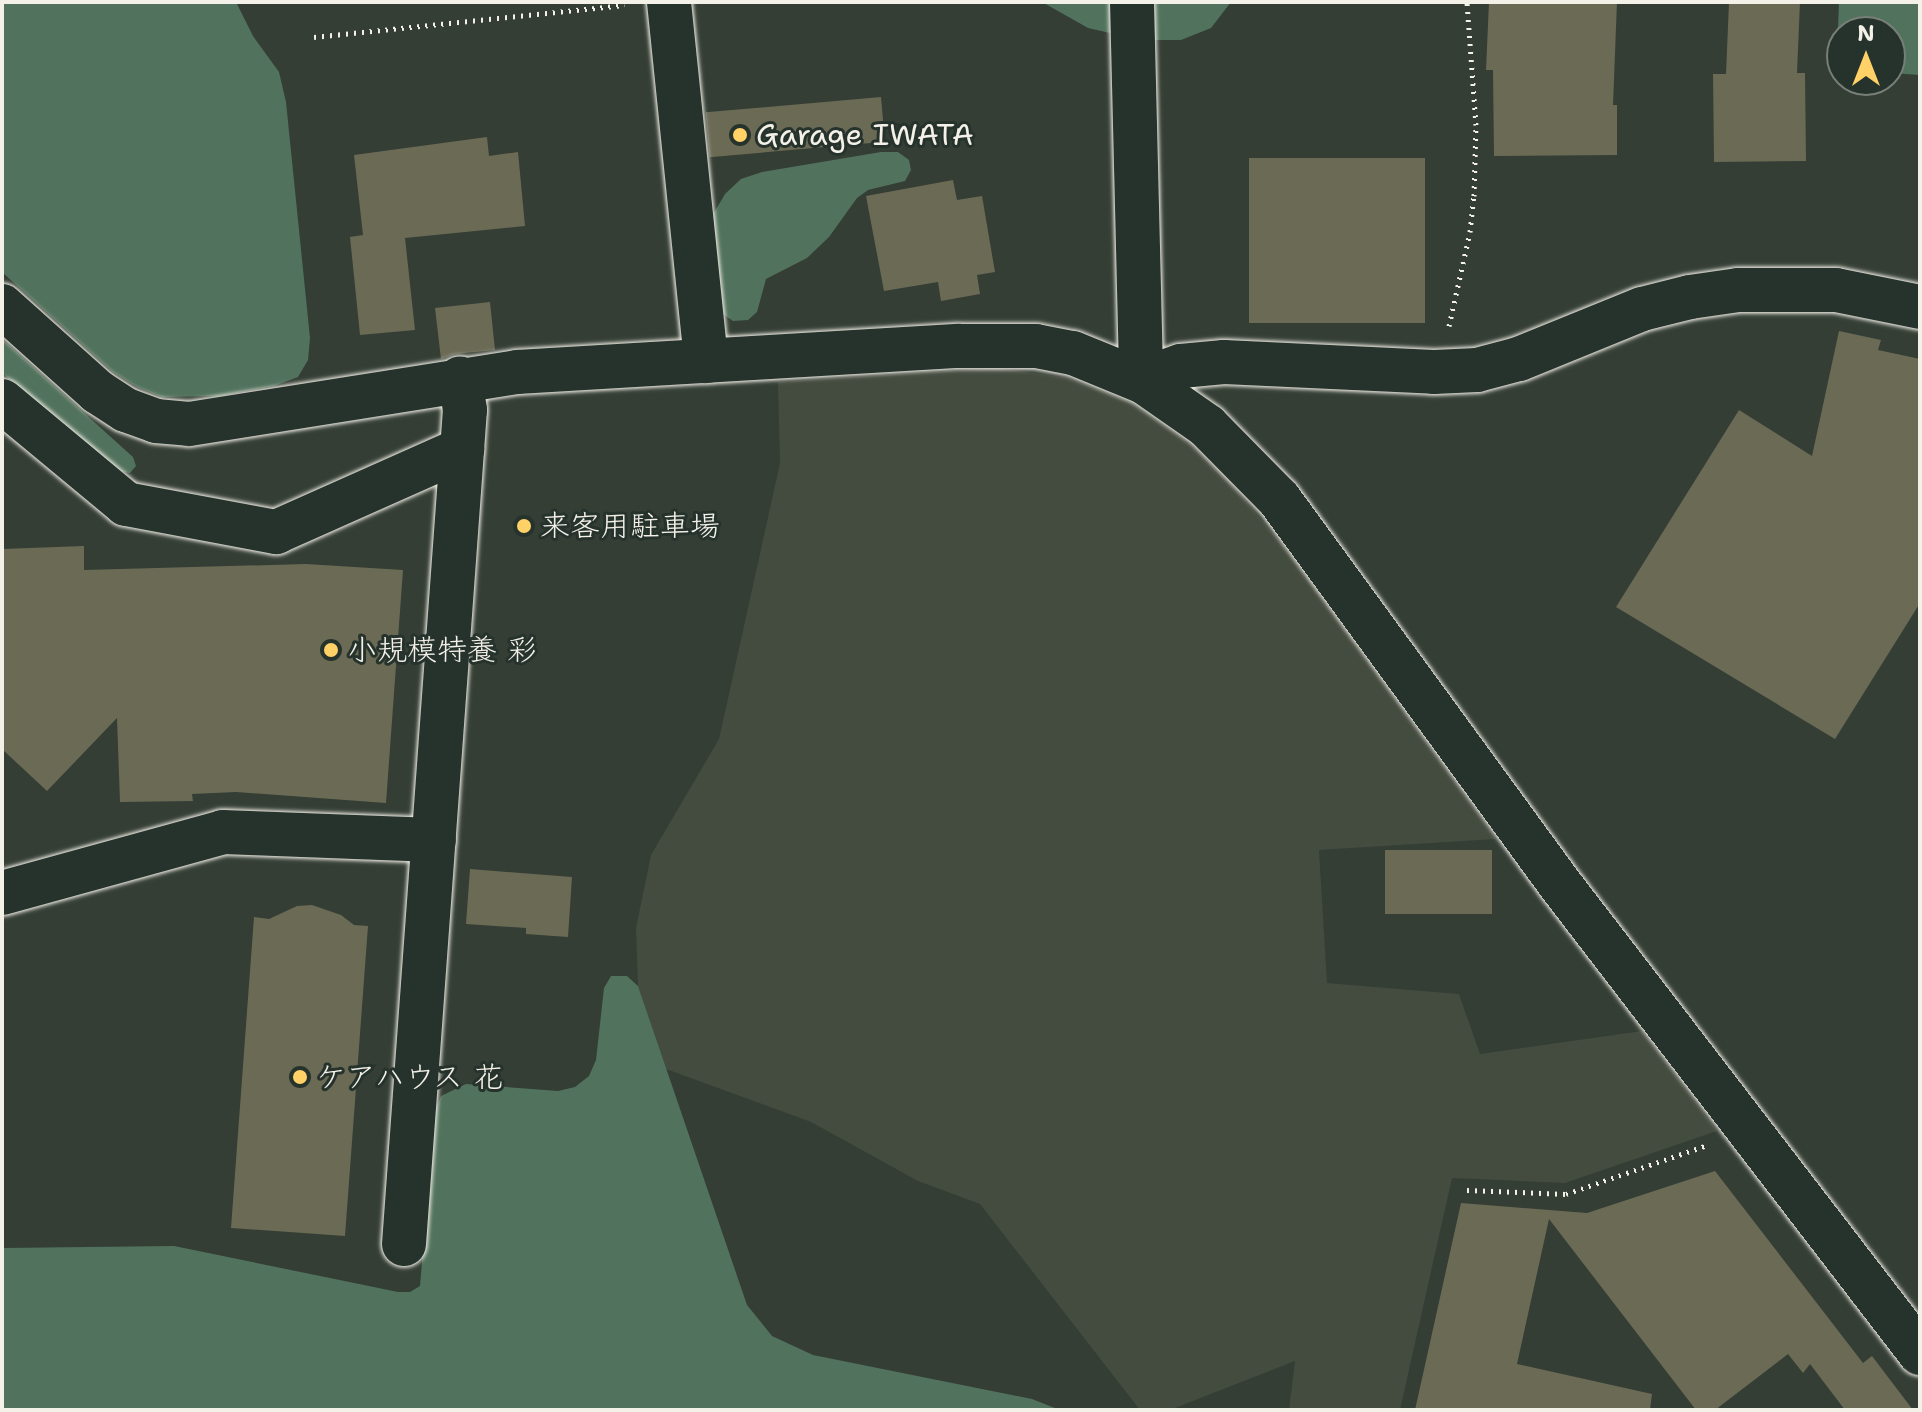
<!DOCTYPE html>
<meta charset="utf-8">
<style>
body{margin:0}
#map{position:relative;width:1922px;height:1412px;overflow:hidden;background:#343e35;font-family:"Shantell Sans","Klee One",sans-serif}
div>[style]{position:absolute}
.built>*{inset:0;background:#444b3f}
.green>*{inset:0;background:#51725d}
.building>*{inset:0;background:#6b6a55;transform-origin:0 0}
.path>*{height:5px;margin-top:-2.5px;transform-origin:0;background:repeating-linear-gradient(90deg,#f4f1e8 0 2px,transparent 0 8px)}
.roads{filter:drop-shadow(0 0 2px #f4f1e8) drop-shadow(0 0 2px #f4f1e8)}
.minor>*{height:44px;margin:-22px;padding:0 22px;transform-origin:22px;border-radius:22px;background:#26332d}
.dots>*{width:22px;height:22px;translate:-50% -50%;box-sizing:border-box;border:4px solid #26332d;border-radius:50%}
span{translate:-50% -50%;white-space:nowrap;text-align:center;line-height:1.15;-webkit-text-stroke:6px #26332d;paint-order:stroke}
.poi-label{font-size:30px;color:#f4f1e8}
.left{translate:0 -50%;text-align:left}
.frame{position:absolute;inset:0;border:4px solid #f4f1e8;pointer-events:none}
.north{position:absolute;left:1826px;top:16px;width:80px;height:80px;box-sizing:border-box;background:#26332d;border:2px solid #787f78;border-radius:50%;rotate:0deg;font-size:22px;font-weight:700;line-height:32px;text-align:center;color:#f4f1e8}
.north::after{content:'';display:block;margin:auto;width:28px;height:36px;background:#ffd166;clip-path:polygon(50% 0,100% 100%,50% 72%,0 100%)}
</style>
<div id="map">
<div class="built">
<i style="clip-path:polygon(997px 368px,1067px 378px,1130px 402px,1190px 444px,1226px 478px,1290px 554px,1496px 839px,1319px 850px,1327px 983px,1459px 994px,1480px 1054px,1642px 1031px,1717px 1131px,1565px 1183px,1452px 1178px,1400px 1410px,1289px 1410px,1295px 1361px,1170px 1410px,1140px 1410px,980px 1204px,918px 1181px,811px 1122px,666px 1069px,638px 986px,636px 928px,651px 855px,719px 739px,780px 463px,778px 382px)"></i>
</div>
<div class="green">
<i style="clip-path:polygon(2px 2px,236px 2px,253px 36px,279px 72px,286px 102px,310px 338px,308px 360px,298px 377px,274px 386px,218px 396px,162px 397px,137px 387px,113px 372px,2px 272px)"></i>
<i style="clip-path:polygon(1042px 2px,1231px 2px,1211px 28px,1181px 40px,1141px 40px,1088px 28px)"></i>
<i style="clip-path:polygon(1839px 2px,1920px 2px,1920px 75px,1890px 73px,1890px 32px,1842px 32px,1842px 42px,1838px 28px)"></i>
<i style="clip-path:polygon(881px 152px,898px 152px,909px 160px,911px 170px,905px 181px,868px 190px,857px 198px,829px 237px,807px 258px,766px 279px,757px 312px,748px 320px,733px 321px,723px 314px,711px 218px,725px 194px,741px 179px,762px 172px)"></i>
<i style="clip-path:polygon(2px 339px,133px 457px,136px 466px,130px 473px,120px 471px,2px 373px)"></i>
<i style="clip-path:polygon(611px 976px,627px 976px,638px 986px,747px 1305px,772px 1336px,813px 1355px,1032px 1399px,1060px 1410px,2px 1410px,2px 1248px,174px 1246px,398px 1292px,410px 1292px,420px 1286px,435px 1111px,441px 1096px,466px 1084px,558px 1091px,575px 1087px,589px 1076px,596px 1060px,604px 988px)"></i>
</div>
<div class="building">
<i style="clip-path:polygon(1489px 2px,1617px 2px,1613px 105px,1617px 105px,1617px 155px,1494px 156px,1493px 70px,1486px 70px)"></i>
<i style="clip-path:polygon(1729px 2px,1800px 2px,1797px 73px,1805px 73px,1806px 161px,1714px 162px,1713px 74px,1726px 74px)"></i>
<i style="left:881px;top:97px;width:45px;height:176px;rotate:85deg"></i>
<i style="clip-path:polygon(487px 137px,489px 156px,518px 152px,525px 226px,405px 238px,415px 330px,360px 335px,350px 237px,363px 235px,354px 155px)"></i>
<i style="left:1425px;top:158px;width:165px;height:176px;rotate:90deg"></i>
<i style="clip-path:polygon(953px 180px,957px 200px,982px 196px,995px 272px,977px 275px,980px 294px,941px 301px,938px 282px,884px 291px,866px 196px)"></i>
<i style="clip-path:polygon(490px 302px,495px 350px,455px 354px,441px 359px,435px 308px)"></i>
<i style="clip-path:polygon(1839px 331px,1881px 340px,1878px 350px,1920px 359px,1920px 603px,1835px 739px,1616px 607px,1739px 410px,1812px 456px)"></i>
<i style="clip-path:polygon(84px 546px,84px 570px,306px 564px,403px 570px,386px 803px,236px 792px,192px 794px,193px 801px,120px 802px,117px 718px,47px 791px,2px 749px,2px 549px)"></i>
<i style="left:1385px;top:850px;width:107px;height:64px"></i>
<i style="clip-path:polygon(470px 869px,572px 877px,568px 937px,526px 934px,526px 928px,466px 924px)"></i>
<i style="clip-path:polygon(312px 905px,341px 915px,354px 925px,368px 926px,345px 1236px,231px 1228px,254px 917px,269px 919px,297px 906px)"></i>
<i style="clip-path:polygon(1715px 1171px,1863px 1363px,1872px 1356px,1913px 1410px,1845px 1410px,1810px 1364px,1803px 1373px,1788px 1354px,1715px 1410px,1696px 1410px,1549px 1219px,1517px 1364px,1652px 1394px,1650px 1410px,1415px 1410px,1461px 1203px,1587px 1213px)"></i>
</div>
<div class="path">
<i style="left:314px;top:37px;width:312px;rotate:-5.9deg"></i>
<i style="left:1449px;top:326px;width:96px;rotate:-77.4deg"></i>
<i style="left:1470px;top:232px;width:36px;rotate:-84deg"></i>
<i style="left:1474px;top:196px;width:71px;rotate:-88.4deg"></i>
<i style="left:1476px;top:125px;width:123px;rotate:-94.2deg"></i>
<i style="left:1467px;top:1190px;width:99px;rotate:2.3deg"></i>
<i style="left:1566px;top:1194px;width:147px;rotate:-19.1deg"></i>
</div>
<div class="roads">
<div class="minor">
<i style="left:669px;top:2px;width:361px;rotate:84.1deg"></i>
<i style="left:1132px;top:2px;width:378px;rotate:88.6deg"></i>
<i style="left:1141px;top:380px;width:42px;rotate:-19.3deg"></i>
<i style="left:1181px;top:366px;width:43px;rotate:-5.3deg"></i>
<i style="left:1224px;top:362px;width:210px;rotate:2.7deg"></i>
<i style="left:1434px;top:372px;width:43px;rotate:-2.7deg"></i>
<i style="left:1477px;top:370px;width:43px;rotate:-14.7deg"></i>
<i style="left:1519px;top:359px;width:133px;rotate:-22.1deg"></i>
<i style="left:1642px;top:309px;width:49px;rotate:-14deg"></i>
<i style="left:1690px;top:297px;width:49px;rotate:-8.3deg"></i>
<i style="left:1738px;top:290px;width:98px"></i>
<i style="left:1836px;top:290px;width:86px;rotate:11.4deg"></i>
<i style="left:2px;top:306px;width:129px;rotate:41.9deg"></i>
<i style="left:98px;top:392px;width:33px;rotate:33deg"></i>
<i style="left:126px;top:410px;width:32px;rotate:20deg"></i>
<i style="left:156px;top:421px;width:33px;rotate:5deg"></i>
<i style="left:189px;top:424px;width:332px;rotate:-9deg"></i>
<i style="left:517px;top:372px;width:443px;rotate:-3.4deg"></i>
<i style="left:959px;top:346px;width:77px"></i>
<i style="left:1036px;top:346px;width:38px;rotate:11deg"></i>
<i style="left:1073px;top:353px;width:77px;rotate:22.2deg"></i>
<i style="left:1144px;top:382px;width:77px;rotate:34.9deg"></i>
<i style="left:1207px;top:426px;width:103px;rotate:45.4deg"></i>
<i style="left:1279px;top:499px;width:475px;rotate:53.9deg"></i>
<i style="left:1559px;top:883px;width:593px;rotate:52.47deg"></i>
<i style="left:2px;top:401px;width:161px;rotate:39.7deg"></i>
<i style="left:126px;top:504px;width:153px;rotate:10.6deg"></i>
<i style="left:276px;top:532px;width:204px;rotate:-24deg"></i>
<i style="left:2px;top:893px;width:229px;rotate:-15.4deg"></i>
<i style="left:223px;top:832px;width:211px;rotate:2.2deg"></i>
<i style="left:404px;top:1244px;width:836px;rotate:-85.82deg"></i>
<i style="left:465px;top:410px;width:32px;rotate:-99deg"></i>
</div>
</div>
<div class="dots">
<i style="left:740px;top:135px;background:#ffd166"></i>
<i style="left:524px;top:526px;background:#ffd166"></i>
<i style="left:331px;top:650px;background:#ffd166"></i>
<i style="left:300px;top:1077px;background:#ffd166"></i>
</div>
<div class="poi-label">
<span class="left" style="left:756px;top:135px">Garage IWATA</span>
<span class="left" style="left:540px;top:526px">来客用駐車場</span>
<span class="left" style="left:347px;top:650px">小規模特養 彩</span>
<span class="left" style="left:316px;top:1077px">ケアハウス 花</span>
</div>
<div class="frame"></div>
<div class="north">N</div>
</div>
